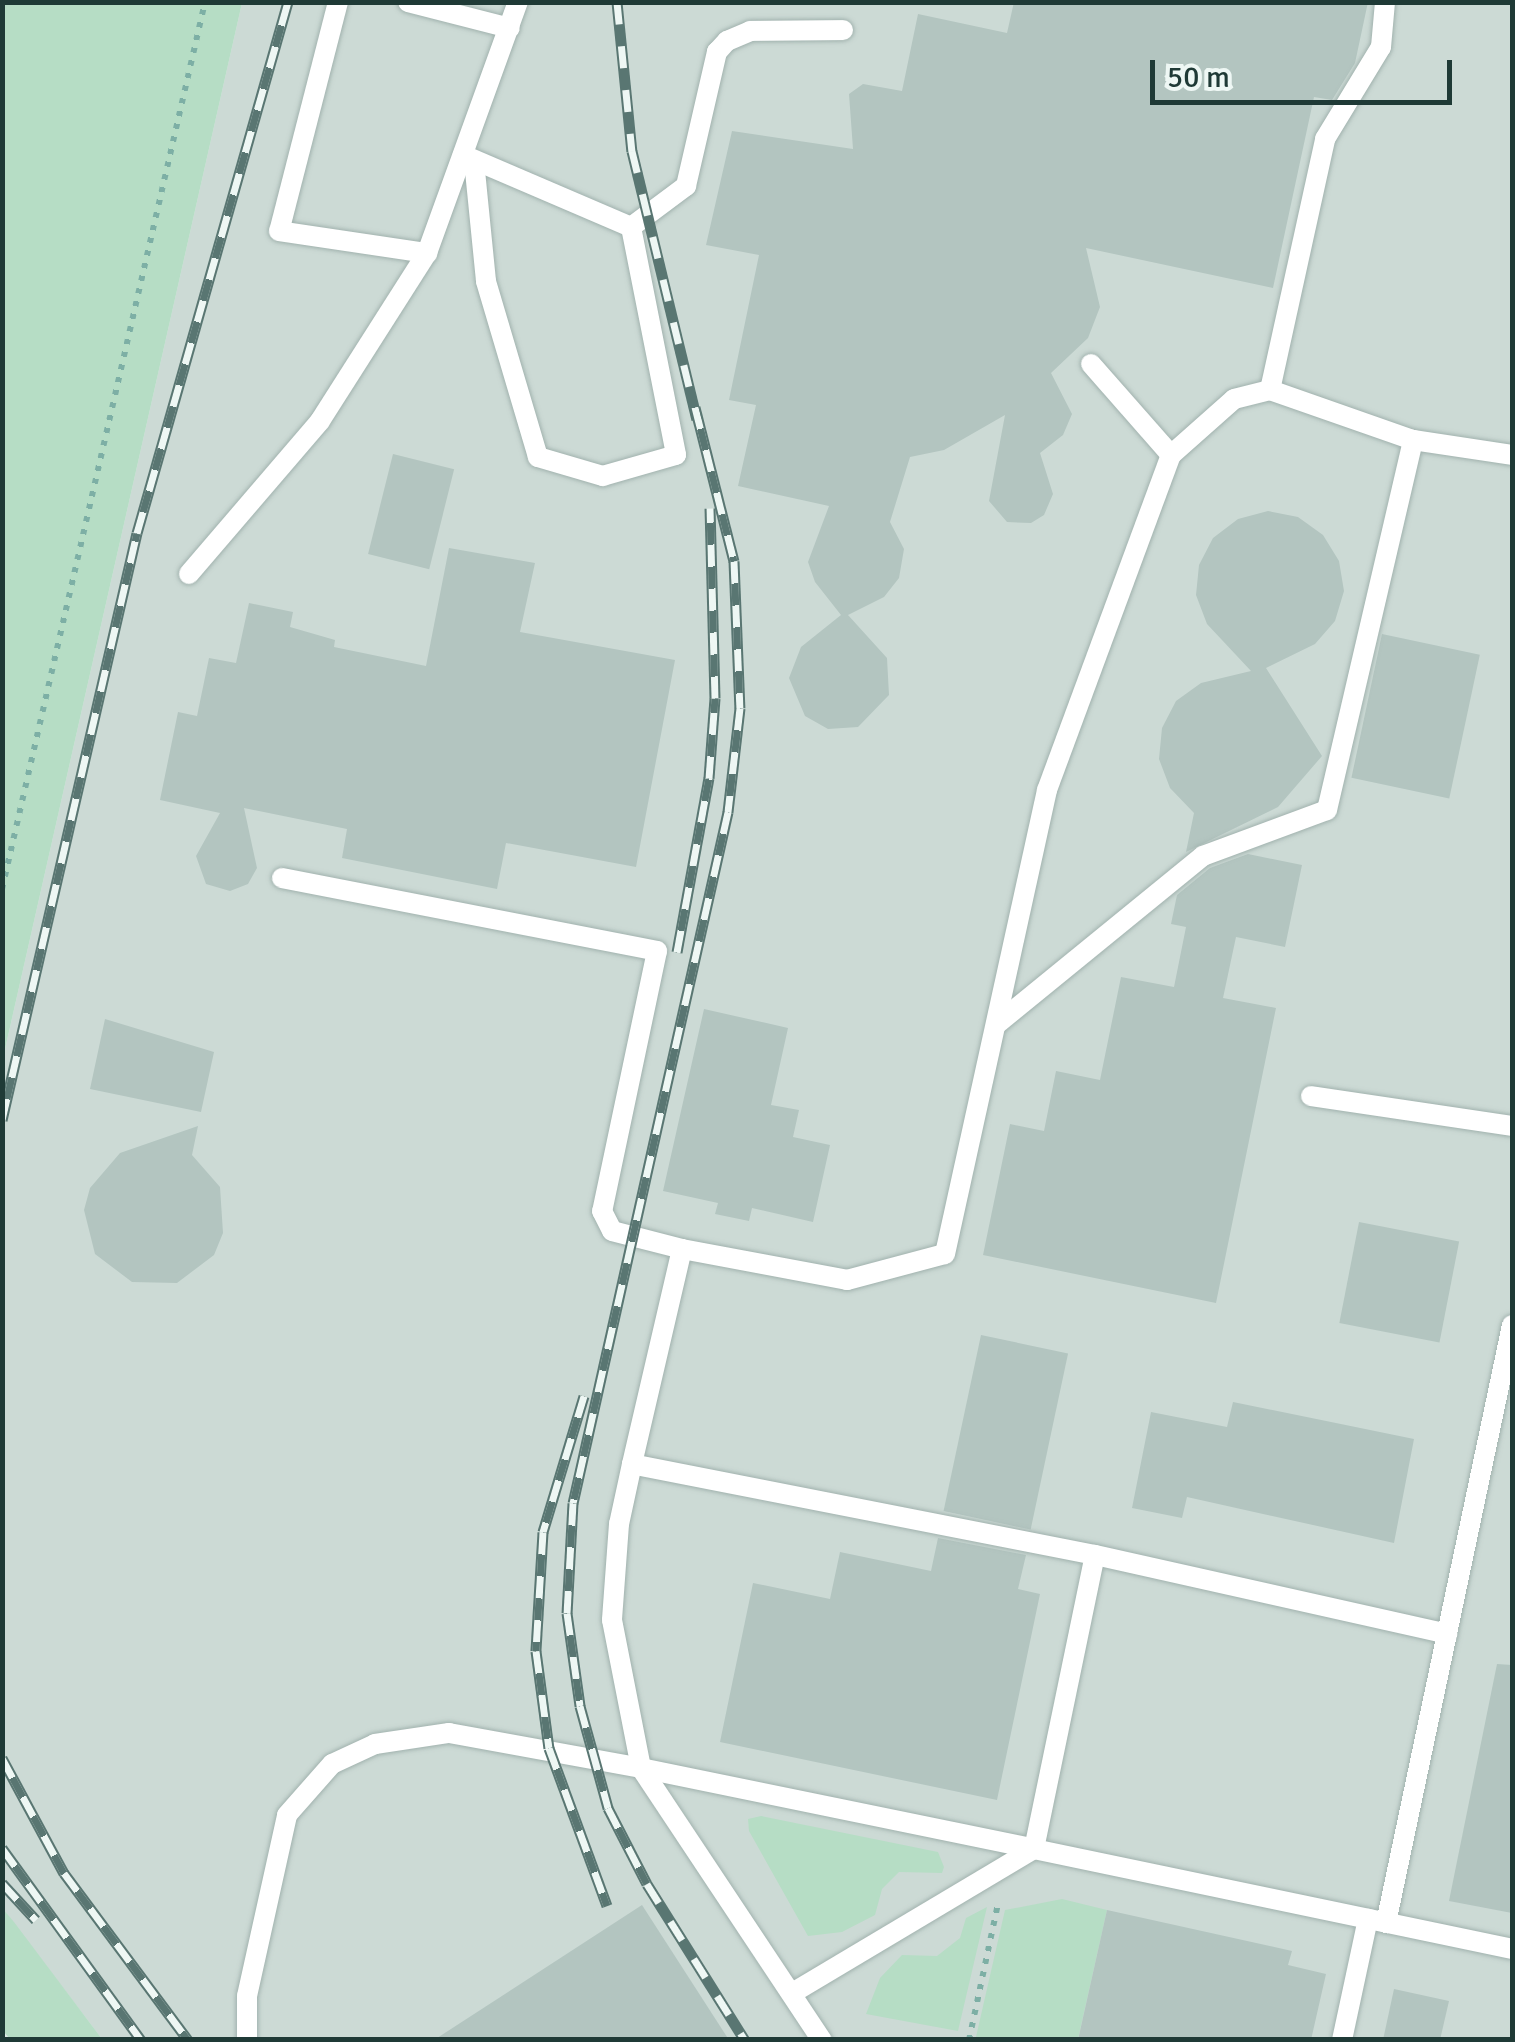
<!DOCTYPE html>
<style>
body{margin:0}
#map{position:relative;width:1515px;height:2042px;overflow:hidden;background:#deeae6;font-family:Signika,sans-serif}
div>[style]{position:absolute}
.built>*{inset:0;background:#ccdad5}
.green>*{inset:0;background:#b6ddc5}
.building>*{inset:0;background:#b3c5c0;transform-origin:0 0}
.path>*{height:6px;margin-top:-3px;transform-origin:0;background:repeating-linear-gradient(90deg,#7dafa5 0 5px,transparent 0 13px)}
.roads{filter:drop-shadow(0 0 2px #a1b2ae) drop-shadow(0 0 2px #a1b2ae)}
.lane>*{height:20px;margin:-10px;padding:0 10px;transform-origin:10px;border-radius:10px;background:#fff}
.rail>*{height:11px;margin-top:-5.5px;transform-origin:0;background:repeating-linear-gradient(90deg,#eef7f4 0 22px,#597672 0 44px);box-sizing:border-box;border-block:2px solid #597672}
span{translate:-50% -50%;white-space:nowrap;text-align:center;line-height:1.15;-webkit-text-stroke:10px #eef7f4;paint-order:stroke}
.frame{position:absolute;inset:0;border:5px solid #1f3a36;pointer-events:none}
.scale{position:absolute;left:1150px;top:60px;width:302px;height:45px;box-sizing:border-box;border:5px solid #1f3a36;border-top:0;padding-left:12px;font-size:30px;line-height:35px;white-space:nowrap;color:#1f3a36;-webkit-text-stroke:8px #eef7f4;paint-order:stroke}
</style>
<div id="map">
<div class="built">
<i style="clip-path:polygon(242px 3px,1512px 3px,1512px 2039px,102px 2039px,3px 1909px,3px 1058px)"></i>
</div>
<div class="green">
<i style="clip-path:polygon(2px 3px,242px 3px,3px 1058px,2px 1058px)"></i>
<i style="clip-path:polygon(761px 1816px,938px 1852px,944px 1867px,942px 1873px,899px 1872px,882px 1889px,875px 1915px,842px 1932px,808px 1936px,749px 1831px,748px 1819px)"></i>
<i style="clip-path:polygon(1062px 1899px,1107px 1910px,1078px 2039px,976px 2037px,1005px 1910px)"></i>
<i style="clip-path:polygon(987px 1907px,958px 2031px,866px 2014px,880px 1978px,902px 1955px,937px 1956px,960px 1938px,966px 1918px)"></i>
<i style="clip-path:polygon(3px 1909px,14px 1922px,102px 2039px,10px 2039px,3px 2031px)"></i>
</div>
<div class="building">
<i style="clip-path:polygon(1014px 2px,1368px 2px,1355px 63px,1332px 100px,1314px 97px,1273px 288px,1086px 248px,1100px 307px,1088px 338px,1051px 373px,1072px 414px,1063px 435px,1040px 453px,1053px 494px,1044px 515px,1031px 523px,1007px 522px,989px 501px,1005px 415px,944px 450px,910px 457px,890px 522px,904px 549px,899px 578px,884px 597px,848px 615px,887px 658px,889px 695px,858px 727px,828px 729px,805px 716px,789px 678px,801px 647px,841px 615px,815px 582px,808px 562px,829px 506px,738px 486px,756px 405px,729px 400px,759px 255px,706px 245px,732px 131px,853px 149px,849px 94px,863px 84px,902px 91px,918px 14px,1007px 33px)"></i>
<i style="left:393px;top:454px;width:63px;height:103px;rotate:14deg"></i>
<i style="clip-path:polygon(1268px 511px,1298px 517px,1323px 535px,1339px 561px,1344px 591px,1335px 621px,1315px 644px,1266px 668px,1322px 756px,1278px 807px,1186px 852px,1194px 813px,1170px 788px,1159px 759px,1162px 728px,1176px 701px,1201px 683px,1251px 671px,1207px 624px,1196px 595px,1199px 565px,1213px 538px,1238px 519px)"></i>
<i style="clip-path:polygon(449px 548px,535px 563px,520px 632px,675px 660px,636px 867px,506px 843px,497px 889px,342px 858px,347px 829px,244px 808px,257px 868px,248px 884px,230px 891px,206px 884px,196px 856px,220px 813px,160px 800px,178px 712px,197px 716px,209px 658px,236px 663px,249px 603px,293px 612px,290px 627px,335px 640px,334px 647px,426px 666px)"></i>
<i style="left:1382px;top:634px;width:100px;height:147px;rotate:12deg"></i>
<i style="clip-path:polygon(1248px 854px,1302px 865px,1285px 947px,1236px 937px,1223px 998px,1276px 1008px,1216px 1303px,983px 1255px,1010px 1124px,1044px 1131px,1056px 1071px,1100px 1080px,1121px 977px,1174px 987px,1186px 927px,1171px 924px,1177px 895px,1210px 868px)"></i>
<i style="clip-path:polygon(704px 1009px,788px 1028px,771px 1105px,799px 1110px,793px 1137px,830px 1145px,813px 1222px,752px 1208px,749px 1221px,715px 1214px,718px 1203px,663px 1191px)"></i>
<i style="clip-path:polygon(105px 1019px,214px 1052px,201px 1112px,90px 1089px)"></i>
<i style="clip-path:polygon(198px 1126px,192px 1155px,220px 1187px,223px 1233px,214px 1255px,177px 1283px,132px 1282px,95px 1254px,84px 1210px,90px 1188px,120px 1153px)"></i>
<i style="left:1359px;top:1222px;width:102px;height:103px;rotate:11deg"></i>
<i style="left:981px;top:1335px;width:89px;height:180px;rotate:12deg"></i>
<i style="clip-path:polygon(1233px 1402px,1414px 1439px,1394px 1543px,1187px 1497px,1182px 1518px,1132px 1508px,1151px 1412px,1227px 1427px)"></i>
<i style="clip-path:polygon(938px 1538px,1026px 1555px,1018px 1589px,1040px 1594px,997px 1800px,720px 1742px,753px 1583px,830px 1599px,840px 1552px,931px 1571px)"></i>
<i style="clip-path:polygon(1497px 1664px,1512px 1665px,1512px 1913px,1449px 1901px)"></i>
<i style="clip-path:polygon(642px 1905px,729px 2040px,434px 2040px)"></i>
<i style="clip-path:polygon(1107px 1910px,1292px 1951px,1288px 1965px,1326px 1974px,1311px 2040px,1078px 2040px)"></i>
<i style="clip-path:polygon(1394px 1989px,1449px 2001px,1440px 2040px,1383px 2040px)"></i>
</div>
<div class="path">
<i style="left:2px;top:889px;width:910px;rotate:-77.11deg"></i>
<i style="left:969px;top:2040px;width:140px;rotate:-78deg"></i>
</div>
<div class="roads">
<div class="lane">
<i style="left:338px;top:2px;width:236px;rotate:104.4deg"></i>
<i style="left:279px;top:231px;width:150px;rotate:8.5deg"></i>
<i style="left:427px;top:253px;width:267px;rotate:-70.1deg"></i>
<i style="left:408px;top:2px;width:105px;rotate:14.3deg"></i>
<i style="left:463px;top:155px;width:183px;rotate:23.2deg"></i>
<i style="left:631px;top:227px;width:232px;rotate:78.8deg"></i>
<i style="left:676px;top:455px;width:76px;rotate:164deg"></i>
<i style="left:603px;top:476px;width:68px;rotate:-163.7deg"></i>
<i style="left:538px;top:457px;width:184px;rotate:-106.5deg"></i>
<i style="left:486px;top:281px;width:121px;rotate:-95.7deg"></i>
<i style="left:631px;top:227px;width:69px;rotate:-36.7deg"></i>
<i style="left:686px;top:186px;width:138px;rotate:-77deg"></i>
<i style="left:717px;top:52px;width:15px;rotate:-48deg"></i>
<i style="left:727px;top:41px;width:25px;rotate:-23deg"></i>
<i style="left:750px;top:31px;width:93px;rotate:-0.6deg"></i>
<i style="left:1091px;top:364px;width:121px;rotate:48.7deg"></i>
<i style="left:1270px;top:390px;width:257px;rotate:-77.6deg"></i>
<i style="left:1325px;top:139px;width:108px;rotate:-58.7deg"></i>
<i style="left:1381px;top:47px;width:45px;rotate:-84.9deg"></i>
<i style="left:189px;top:574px;width:201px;rotate:-49.4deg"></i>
<i style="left:320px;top:421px;width:199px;rotate:-57.5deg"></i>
<i style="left:282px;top:878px;width:382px;rotate:11deg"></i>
<i style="left:657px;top:951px;width:266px;rotate:101.9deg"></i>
<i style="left:602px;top:1211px;width:22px;rotate:63deg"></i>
<i style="left:612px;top:1231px;width:72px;rotate:14.4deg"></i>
<i style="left:682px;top:1249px;width:221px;rotate:103.1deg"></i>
<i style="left:997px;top:1024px;width:266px;rotate:-39.2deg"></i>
<i style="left:1203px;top:856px;width:132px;rotate:-20.4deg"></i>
<i style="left:1327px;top:810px;width:380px;rotate:-76.9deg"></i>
<i style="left:1413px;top:440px;width:100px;rotate:8.6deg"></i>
<i style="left:1311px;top:1096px;width:203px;rotate:8.5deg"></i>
<i style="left:682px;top:1249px;width:168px;rotate:10.6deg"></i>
<i style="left:847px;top:1280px;width:101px;rotate:-14.9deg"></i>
<i style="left:945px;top:1254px;width:475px;rotate:-77.6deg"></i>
<i style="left:1047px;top:790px;width:357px;rotate:-69.7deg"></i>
<i style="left:1171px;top:455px;width:84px;rotate:-41.6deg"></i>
<i style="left:1234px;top:399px;width:37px;rotate:-14deg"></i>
<i style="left:1270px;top:390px;width:151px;rotate:19.3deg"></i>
<i style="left:1095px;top:1555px;width:472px;rotate:-168.9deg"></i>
<i style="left:632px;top:1464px;width:61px;rotate:102.2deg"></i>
<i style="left:619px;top:1524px;width:96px;rotate:94.2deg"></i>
<i style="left:612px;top:1620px;width:151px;rotate:78.9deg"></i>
<i style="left:641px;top:1768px;width:401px;rotate:11.6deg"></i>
<i style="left:1034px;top:1849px;width:300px;rotate:-78.3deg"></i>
<i style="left:1095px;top:1555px;width:361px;rotate:12.6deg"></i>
<i style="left:1386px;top:1923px;width:611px;rotate:-78.1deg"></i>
<i style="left:794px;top:1992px;width:279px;rotate:-30.8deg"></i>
<i style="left:1034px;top:1849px;width:488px;rotate:11.8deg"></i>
<i style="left:247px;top:2040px;width:44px;rotate:-90deg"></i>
<i style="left:247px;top:1996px;width:185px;rotate:-77.5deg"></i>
<i style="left:287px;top:1815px;width:68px;rotate:-48.6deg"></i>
<i style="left:332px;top:1764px;width:47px;rotate:-24.9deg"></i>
<i style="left:375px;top:1744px;width:75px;rotate:-8.5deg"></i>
<i style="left:449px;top:1733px;width:195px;rotate:10.3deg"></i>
<i style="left:641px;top:1768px;width:327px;rotate:56.4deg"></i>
<i style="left:1342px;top:2040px;width:124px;rotate:-77.9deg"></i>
</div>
</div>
<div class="rail">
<i style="left:617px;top:2px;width:150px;rotate:84.3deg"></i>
<i style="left:632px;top:151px;width:276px;rotate:76.4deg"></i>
<i style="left:695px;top:407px;width:159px;rotate:75.8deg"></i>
<i style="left:734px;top:561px;width:147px;rotate:87.7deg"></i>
<i style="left:740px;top:708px;width:105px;rotate:96.6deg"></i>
<i style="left:728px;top:812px;width:708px;rotate:102.64deg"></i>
<i style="left:573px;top:1503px;width:110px;rotate:93.1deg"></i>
<i style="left:567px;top:1613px;width:94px;rotate:82deg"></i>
<i style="left:580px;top:1706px;width:106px;rotate:74.6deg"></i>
<i style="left:608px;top:1808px;width:85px;rotate:62.8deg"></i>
<i style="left:647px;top:1884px;width:184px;rotate:57.9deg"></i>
<i style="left:677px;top:952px;width:177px;rotate:-79.6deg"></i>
<i style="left:709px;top:778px;width:80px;rotate:-85.7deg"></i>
<i style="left:715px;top:698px;width:190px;rotate:-91.5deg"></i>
<i style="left:2px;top:1120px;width:602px;rotate:-77.05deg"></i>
<i style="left:137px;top:533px;width:552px;rotate:-74.13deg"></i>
<i style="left:584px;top:1396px;width:142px;rotate:106.8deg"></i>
<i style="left:543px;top:1532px;width:119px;rotate:93.4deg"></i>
<i style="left:536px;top:1651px;width:98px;rotate:82.4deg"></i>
<i style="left:549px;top:1748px;width:168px;rotate:69.8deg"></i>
<i style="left:2px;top:1758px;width:131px;rotate:61.7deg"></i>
<i style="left:64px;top:1873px;width:208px;rotate:53.4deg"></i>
<i style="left:2px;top:1848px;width:237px;rotate:54.1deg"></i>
<i style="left:2px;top:1883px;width:50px;rotate:47.4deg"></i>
</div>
<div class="frame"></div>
<div class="scale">50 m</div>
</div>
